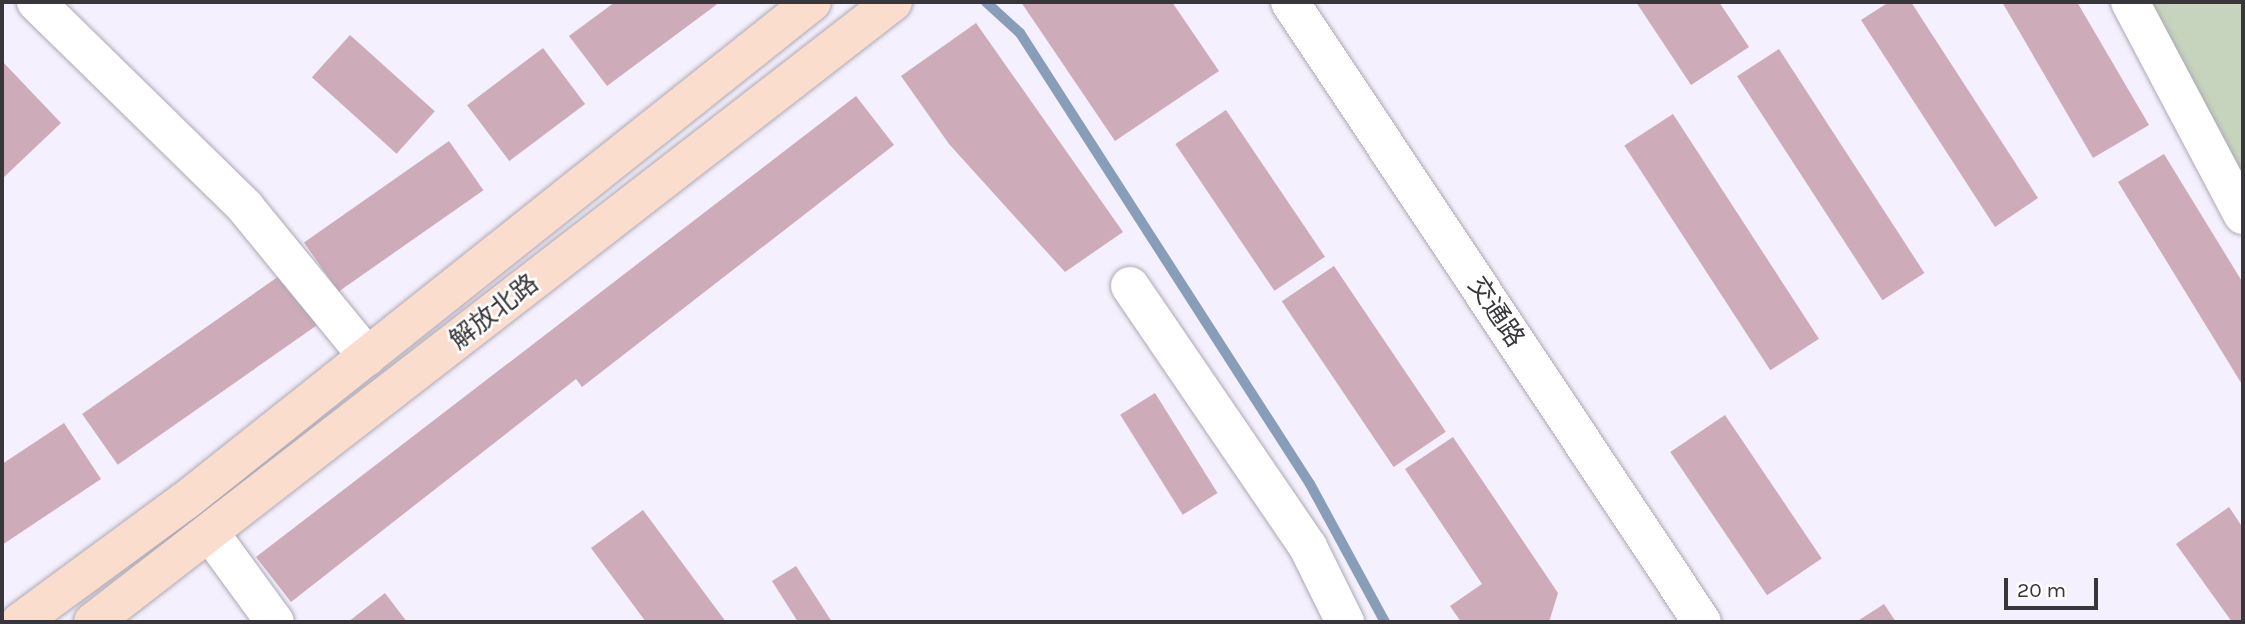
<!DOCTYPE html>
<meta charset="utf-8">
<style>
body{margin:0}
#map{position:relative;width:2245px;height:624px;overflow:hidden;background:#f5f0fd;font-family:Karla,"Noto Sans SC",sans-serif}
div>[style]{position:absolute}
.green>*{inset:0;background:#c6d3bd}
.stream>*{height:10px;margin:-5px;padding:0 5px;transform-origin:5px;border-radius:5px;background:#889db7}
.building>*{inset:0;background:#ceabb9;transform-origin:0 0}
.roads{filter:drop-shadow(0 0 2px #ada8b4) drop-shadow(0 0 2px #ada8b4)}
.minor>*{height:38px;margin:-19px;padding:0 19px;transform-origin:19px;border-radius:19px;background:#fff}
.major>*{height:38px;margin:-19px;padding:0 19px;transform-origin:19px;border-radius:19px;background:#faddcd}
span{translate:-50% -50%;white-space:nowrap;text-align:center;line-height:1.15;-webkit-text-stroke:5px #fff;paint-order:stroke}
.street-label{font-size:26px;color:#38363a}
.frame{position:absolute;inset:0;border:4px solid #38363a;pointer-events:none}
.scale{position:absolute;left:2004px;top:578px;width:94px;height:32px;box-sizing:border-box;border:4px solid #38363a;border-top:0;padding-left:9px;font-size:21px;line-height:24px;white-space:nowrap;color:#38363a;-webkit-text-stroke:5px #fff;paint-order:stroke}
</style>
<div id="map">
<div class="green">
<i style="clip-path:polygon(2151px 2px,2243px 2px,2243px 175px)"></i>
</div>
<div class="stream">
<i style="left:986px;top:2px;width:46px;rotate:42.4deg"></i>
<i style="left:1020px;top:33px;width:536px;rotate:57.26deg"></i>
<i style="left:1310px;top:484px;width:157px;rotate:61.5deg"></i>
</div>
<div class="building">
<i style="clip-path:polygon(615px 2px,720px 2px,607px 86px,569px 36px)"></i>
<i style="clip-path:polygon(1021px 2px,1172px 2px,1219px 71px,1115px 141px)"></i>
<i style="clip-path:polygon(1636px 2px,1719px 2px,1749px 47px,1691px 85px)"></i>
<i style="clip-path:polygon(1889px 2px,1911px 2px,2038px 198px,1995px 227px,1861px 20px)"></i>
<i style="clip-path:polygon(2002px 2px,2077px 2px,2149px 125px,2093px 158px)"></i>
<i style="clip-path:polygon(976px 23px,1123px 232px,1065px 272px,949px 144px,901px 76px)"></i>
<i style="left:350px;top:35px;width:114px;height:57px;rotate:42deg"></i>
<i style="left:543px;top:48px;width:70px;height:95px;rotate:53deg"></i>
<i style="left:1779px;top:49px;width:267px;height:50px;rotate:57deg"></i>
<i style="clip-path:polygon(2px 61px,61px 123px,2px 179px)"></i>
<i style="clip-path:polygon(856px 96px,894px 145px,582px 387px,576px 379px,291px 602px,256px 557px)"></i>
<i style="left:1226px;top:110px;width:177px;height:61px;rotate:56deg"></i>
<i style="left:1673px;top:114px;width:268px;height:58px;rotate:57deg"></i>
<i style="left:449px;top:141px;width:60px;height:177px;rotate:55deg"></i>
<i style="clip-path:polygon(2164px 154px,2243px 283px,2243px 386px,2118px 182px)"></i>
<i style="left:1334px;top:266px;width:200px;height:63px;rotate:56deg"></i>
<i style="left:282px;top:274px;width:62px;height:244px;rotate:55deg"></i>
<i style="left:1155px;top:393px;width:118px;height:41px;rotate:58deg"></i>
<i style="left:1725px;top:415px;width:173px;height:66px;rotate:56deg"></i>
<i style="clip-path:polygon(64px 423px,101px 479px,2px 545px,2px 464px)"></i>
<i style="clip-path:polygon(1453px 437px,1558px 593px,1549px 622px,1461px 622px,1450px 606px,1482px 584px,1405px 469px)"></i>
<i style="clip-path:polygon(2229px 507px,2243px 528px,2243px 622px,2232px 622px,2176px 544px)"></i>
<i style="clip-path:polygon(643px 510px,726px 622px,646px 622px,591px 548px)"></i>
<i style="clip-path:polygon(796px 566px,832px 622px,798px 622px,772px 581px)"></i>
<i style="clip-path:polygon(385px 593px,407px 622px,348px 622px)"></i>
<i style="clip-path:polygon(1884px 604px,1896px 622px,1856px 622px)"></i>
</div>
<div class="roads">
<div class="minor">
<i style="left:36px;top:2px;width:293px;rotate:44.4deg"></i>
<i style="left:245px;top:207px;width:193px;rotate:50.7deg"></i>
<i style="left:1290px;top:2px;width:744px;rotate:56.4deg"></i>
<i style="left:2130px;top:2px;width:241px;rotate:62.1deg"></i>
<i style="left:1130px;top:286px;width:316px;rotate:55.7deg"></i>
<i style="left:1308px;top:547px;width:84px;rotate:63.7deg"></i>
<i style="left:210px;top:533px;width:110px;rotate:53.9deg"></i>
</div>
<div class="major">
<i style="left:20px;top:622px;width:205px;rotate:-36.3deg"></i>
<i style="left:185px;top:501px;width:801px;rotate:-38.51deg"></i>
<i style="left:93px;top:622px;width:1012px;rotate:-37.78deg"></i>
</div>
</div>
<div class="street-label">
<span style="left:494px;top:312px;rotate:-38deg">解放北路</span>
<span style="left:1496px;top:312px;rotate:56deg">交通路</span>
</div>
<div class="frame"></div>
<div class="scale">20 m</div>
</div>
